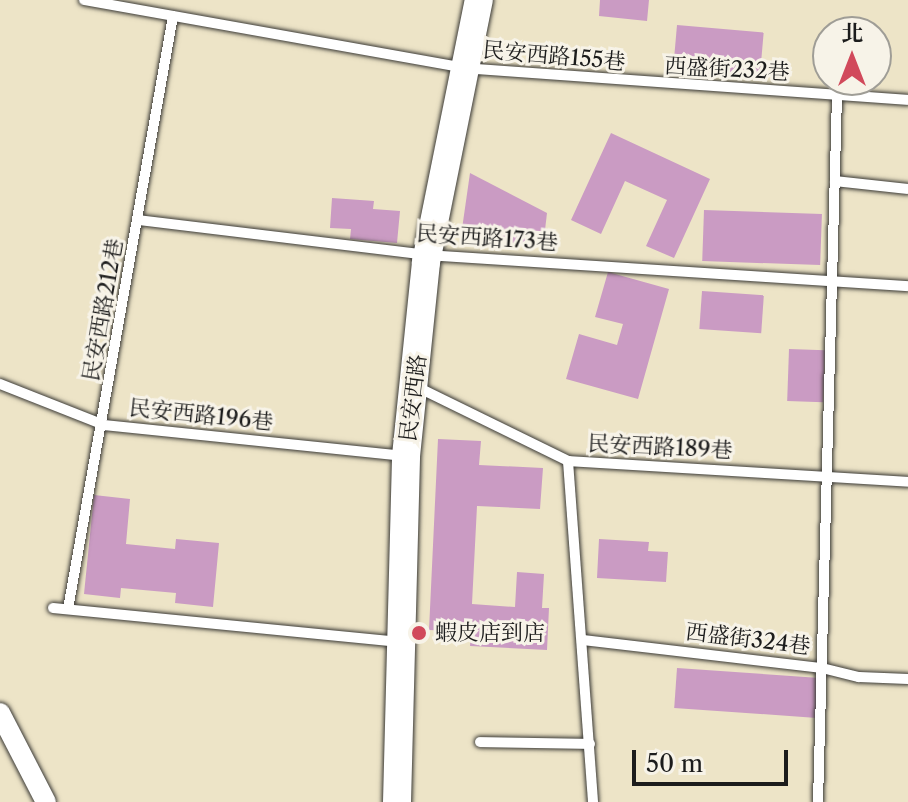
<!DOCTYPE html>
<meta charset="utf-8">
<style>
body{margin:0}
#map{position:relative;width:908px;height:802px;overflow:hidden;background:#ede4c7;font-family:"Libre Caslon Text","Noto Serif TC",serif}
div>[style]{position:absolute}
.building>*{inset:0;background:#ca9bc3;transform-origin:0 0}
.roads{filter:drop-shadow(0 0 2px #3b3a36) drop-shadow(0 0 2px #3b3a36)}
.lane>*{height:10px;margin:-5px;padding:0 5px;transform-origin:5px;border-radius:5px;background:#fff}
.street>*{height:20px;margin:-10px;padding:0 10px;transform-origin:10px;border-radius:10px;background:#fff}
.secondary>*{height:28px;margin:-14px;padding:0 14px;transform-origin:14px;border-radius:14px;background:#fff}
.dots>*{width:22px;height:22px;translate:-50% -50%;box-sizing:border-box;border:4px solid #f7f3e8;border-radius:50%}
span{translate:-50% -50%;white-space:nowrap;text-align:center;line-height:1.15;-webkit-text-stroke:6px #f7f3e8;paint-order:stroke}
.street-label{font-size:22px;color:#1c1c1c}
.poi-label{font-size:22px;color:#1c1c1c}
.left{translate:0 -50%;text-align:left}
.north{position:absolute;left:812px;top:16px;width:80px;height:80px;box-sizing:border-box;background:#f7f3e8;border:2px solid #9f9d96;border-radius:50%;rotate:0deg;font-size:22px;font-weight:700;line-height:32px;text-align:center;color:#1c1c1c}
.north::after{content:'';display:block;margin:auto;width:28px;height:36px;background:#d1495b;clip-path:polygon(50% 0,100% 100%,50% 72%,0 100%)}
.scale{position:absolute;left:632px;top:750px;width:156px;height:36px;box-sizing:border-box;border:4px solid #1c1c1c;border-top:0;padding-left:10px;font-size:24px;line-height:28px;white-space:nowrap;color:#1c1c1c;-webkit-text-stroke:6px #f7f3e8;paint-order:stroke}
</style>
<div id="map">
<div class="building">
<i style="clip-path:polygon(600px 0,649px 0,647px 21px,599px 16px)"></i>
<i style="left:677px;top:25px;width:87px;height:46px;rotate:5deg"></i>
<i style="clip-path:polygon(611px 133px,710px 179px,674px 258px,646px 246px,667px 200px,625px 181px,601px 234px,571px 220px)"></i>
<i style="clip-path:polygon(470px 173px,547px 213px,543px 247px,461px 236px)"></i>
<i style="clip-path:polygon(332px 198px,374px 201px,373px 209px,400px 211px,397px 243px,350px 239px,351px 229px,330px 228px)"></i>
<i style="left:704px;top:210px;width:118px;height:51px;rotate:2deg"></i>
<i style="clip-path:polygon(608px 272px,669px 289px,638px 399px,566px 379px,579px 334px,617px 345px,623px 324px,595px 317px)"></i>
<i style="left:702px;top:291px;width:62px;height:38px;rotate:4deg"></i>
<i style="left:789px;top:349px;width:36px;height:52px;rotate:2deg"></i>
<i style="clip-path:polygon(438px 439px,481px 441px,479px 465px,543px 468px,540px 509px,477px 506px,472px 604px,515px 607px,517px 572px,544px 574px,542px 608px,549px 608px,547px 650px,470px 646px,471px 632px,429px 630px)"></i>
<i style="clip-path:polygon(94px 495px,130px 499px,126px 544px,175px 549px,176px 539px,219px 543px,213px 607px,175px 603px,176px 593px,121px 588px,120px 598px,84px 594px)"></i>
<i style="clip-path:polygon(599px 539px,649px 542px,648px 551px,668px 552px,666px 582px,597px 578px)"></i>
<i style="left:677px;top:668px;width:143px;height:40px;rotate:4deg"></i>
</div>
<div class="roads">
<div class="lane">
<i style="left:84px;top:0;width:386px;rotate:10.1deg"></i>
<i style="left:464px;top:68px;width:445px;rotate:4.1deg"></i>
<i style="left:835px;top:181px;width:73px;rotate:6.3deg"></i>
<i style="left:138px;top:220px;width:291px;rotate:6.9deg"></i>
<i style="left:427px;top:255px;width:482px;rotate:3.7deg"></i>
<i style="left:0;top:384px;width:112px;rotate:21.5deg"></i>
<i style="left:104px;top:425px;width:302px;rotate:5.9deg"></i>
<i style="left:417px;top:387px;width:168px;rotate:26.1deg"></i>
<i style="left:568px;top:461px;width:341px;rotate:3.5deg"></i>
<i style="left:568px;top:461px;width:342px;rotate:85.8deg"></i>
<i style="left:53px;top:608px;width:346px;rotate:5.6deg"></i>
<i style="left:68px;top:609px;width:602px;rotate:-79.96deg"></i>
<i style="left:583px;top:640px;width:241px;rotate:6.7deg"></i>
<i style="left:822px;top:668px;width:38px;rotate:14deg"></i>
<i style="left:859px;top:677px;width:49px;rotate:2.3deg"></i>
<i style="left:480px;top:742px;width:110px;rotate:1deg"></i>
<i style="left:818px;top:802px;width:708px;rotate:-88.46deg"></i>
</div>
<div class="street">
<i style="left:0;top:713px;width:100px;rotate:62.7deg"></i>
</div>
<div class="secondary">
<i style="left:397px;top:802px;width:346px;rotate:-88.5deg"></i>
<i style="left:406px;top:456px;width:195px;rotate:-84.1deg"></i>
<i style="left:426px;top:262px;width:267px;rotate:-78.6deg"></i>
</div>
</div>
<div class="dots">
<i style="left:419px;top:633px;background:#d1495b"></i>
</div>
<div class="street-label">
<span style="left:554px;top:56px;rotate:5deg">民安西路155巷</span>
<span style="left:727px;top:69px;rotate:3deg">西盛街232巷</span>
<span style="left:487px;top:238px;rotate:4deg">民安西路173巷</span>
<span style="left:103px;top:310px;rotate:-80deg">民安西路212巷</span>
<span style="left:413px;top:398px;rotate:-83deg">民安西路</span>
<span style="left:201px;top:415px;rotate:6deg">民安西路196巷</span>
<span style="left:660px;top:447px;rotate:3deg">民安西路189巷</span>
<span style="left:748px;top:639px;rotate:7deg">西盛街324巷</span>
</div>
<div class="poi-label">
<span class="left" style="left:435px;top:633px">蝦皮店到店</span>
</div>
<div class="north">北</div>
<div class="scale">50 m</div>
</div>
